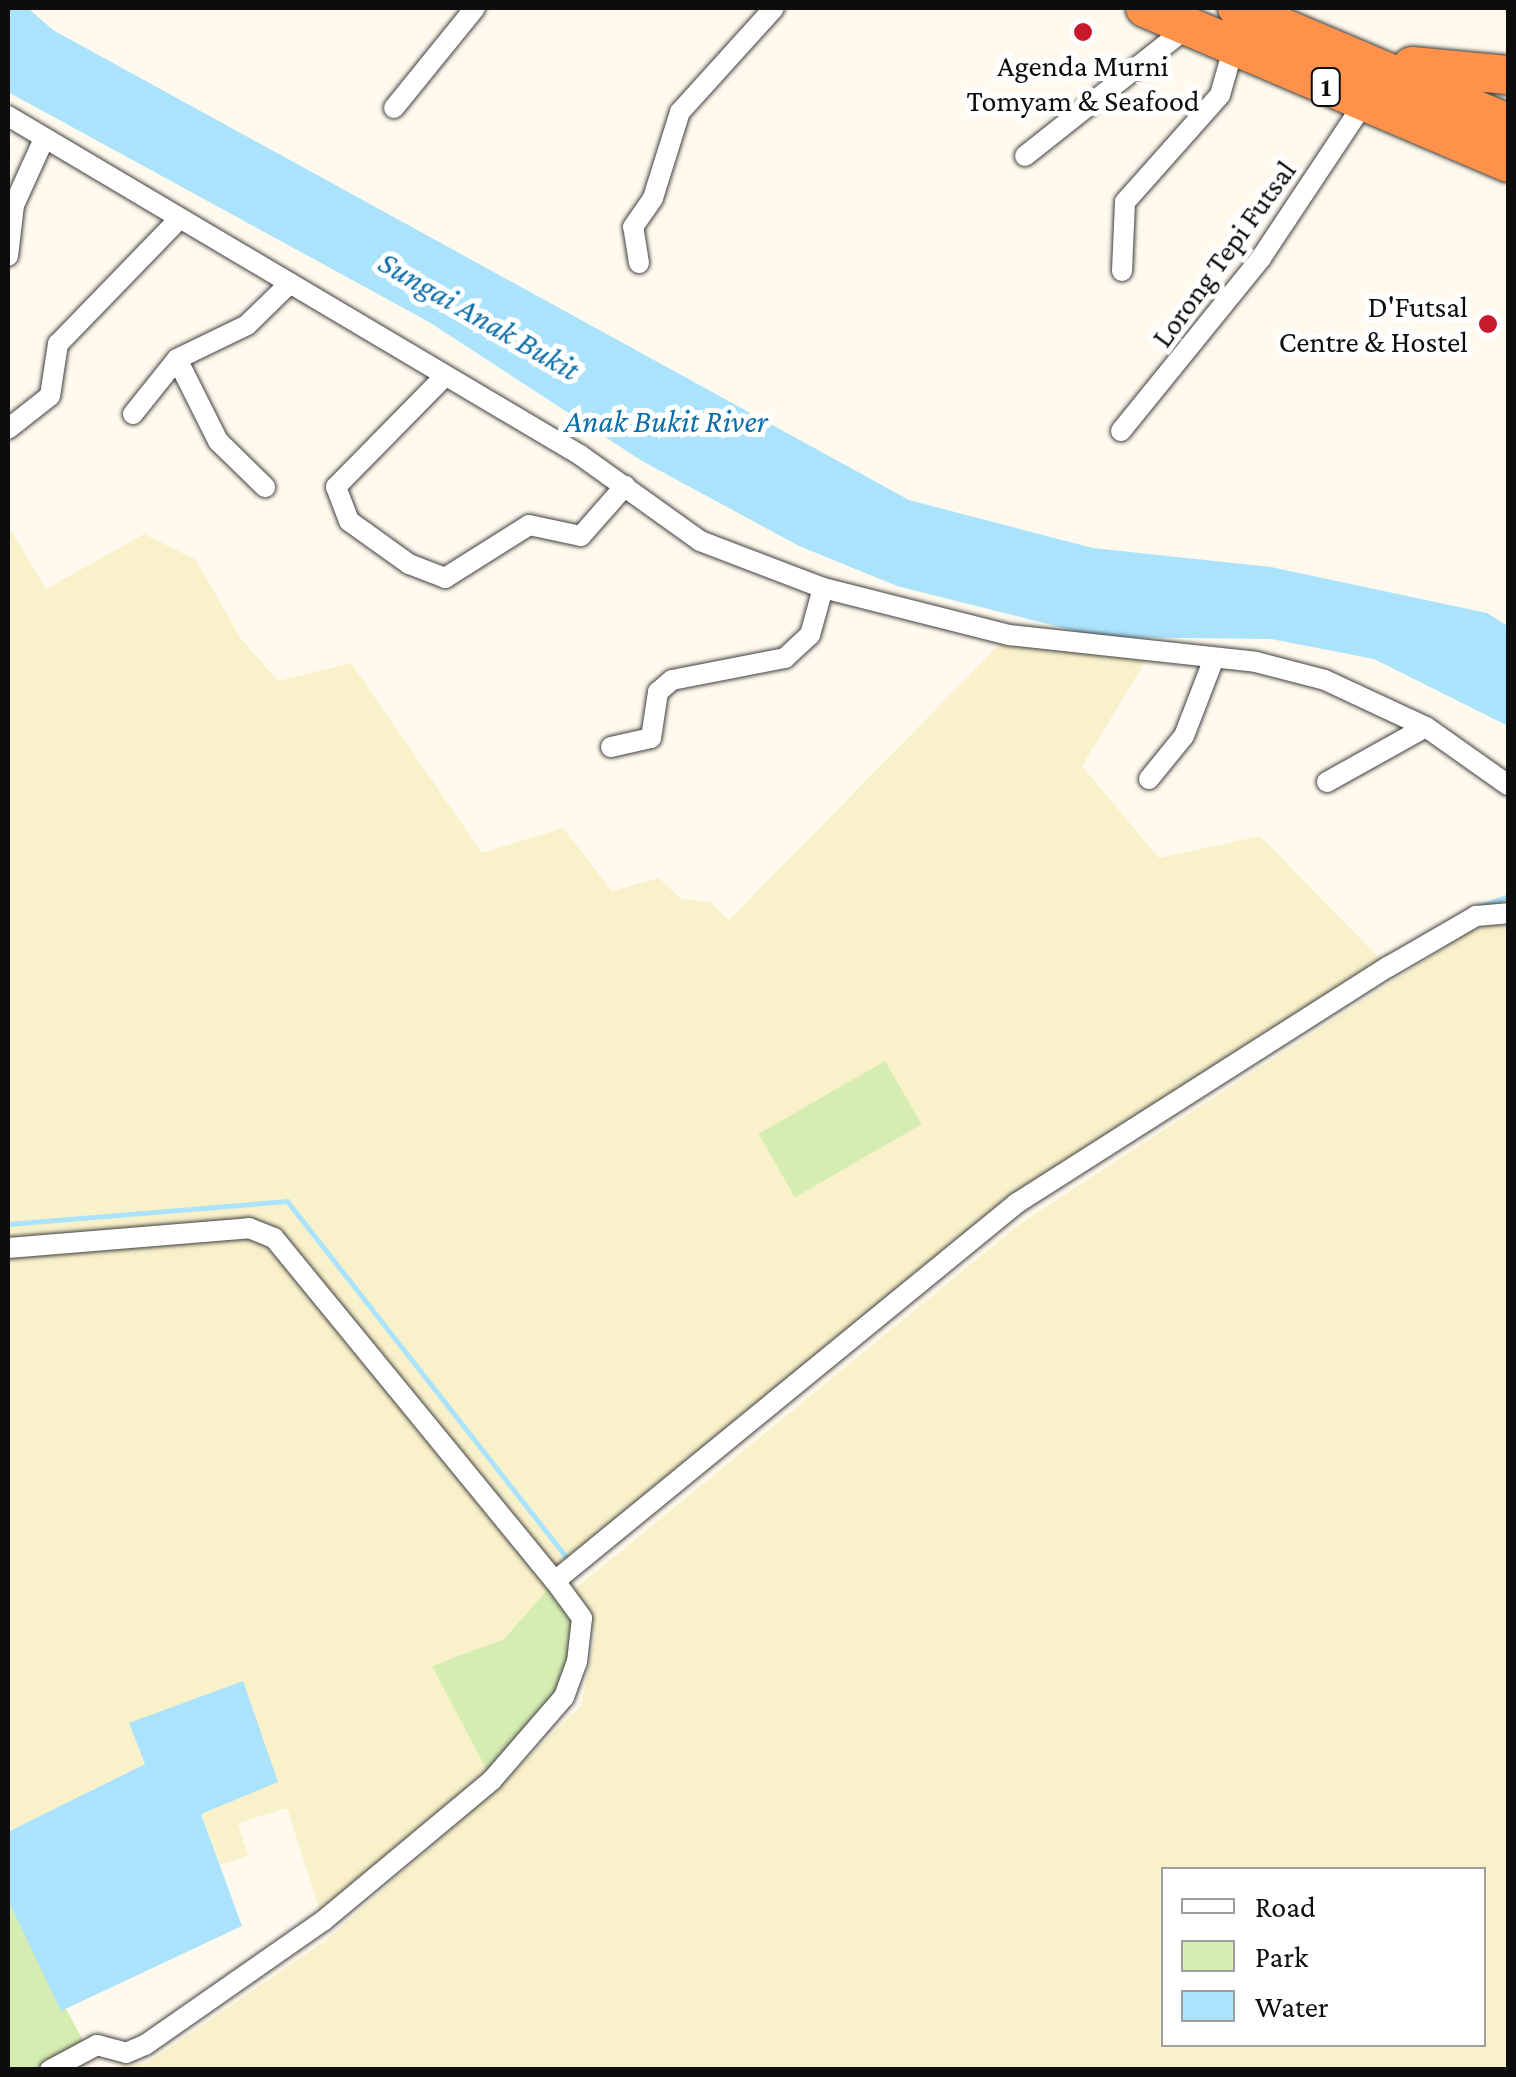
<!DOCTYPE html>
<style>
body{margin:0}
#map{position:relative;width:1516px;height:2077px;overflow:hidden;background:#fffaed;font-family:"Crimson Pro",serif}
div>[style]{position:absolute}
.farmland>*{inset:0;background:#f8f1ca}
.green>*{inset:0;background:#d5edb3;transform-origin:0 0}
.water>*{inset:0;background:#ace3fc}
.stream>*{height:5px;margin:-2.5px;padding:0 2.5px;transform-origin:2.5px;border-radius:2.5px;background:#ace3fc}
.roads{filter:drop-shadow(0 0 2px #404040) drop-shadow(0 0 2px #404040)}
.street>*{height:20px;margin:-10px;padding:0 10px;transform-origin:10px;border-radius:10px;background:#fff}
.highway>*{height:38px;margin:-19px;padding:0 19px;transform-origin:19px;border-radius:19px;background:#ff924b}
.dots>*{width:28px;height:28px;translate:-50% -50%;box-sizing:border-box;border:5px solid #fff;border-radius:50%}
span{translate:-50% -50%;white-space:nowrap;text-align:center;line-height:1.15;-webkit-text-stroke:10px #fff;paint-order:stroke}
.shield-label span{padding:2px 8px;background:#fff;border:2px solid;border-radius:8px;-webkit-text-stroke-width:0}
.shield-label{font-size:28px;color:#0d0d0d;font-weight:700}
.poi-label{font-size:30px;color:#0d0d0d}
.right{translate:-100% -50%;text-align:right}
.street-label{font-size:30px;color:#0d0d0d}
.water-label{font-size:32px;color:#0b6eaa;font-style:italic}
.frame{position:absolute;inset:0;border:10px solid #0d0d0d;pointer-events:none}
.legend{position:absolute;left:1161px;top:1867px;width:325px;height:180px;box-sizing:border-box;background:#fff;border:2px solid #9e9e9e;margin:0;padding:12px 18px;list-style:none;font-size:30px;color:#0d0d0d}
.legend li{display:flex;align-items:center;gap:20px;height:50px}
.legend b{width:50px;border:2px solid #9e9e9e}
</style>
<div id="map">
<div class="farmland">
<i style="clip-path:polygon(8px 526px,46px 589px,144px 534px,196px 560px,241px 639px,278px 681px,351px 663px,482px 853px,563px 828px,612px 891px,659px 878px,681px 899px,710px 902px,729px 920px,1009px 635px,1148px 657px,1082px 766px,1159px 858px,1260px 836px,1388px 967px,1017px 1203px,555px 1581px,504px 1639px,433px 1666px,492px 1780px,323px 1921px,287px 1808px,238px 1823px,248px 1856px,220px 1865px,201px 1813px,278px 1781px,129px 1723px,146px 1764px,8px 1832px)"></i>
<i style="clip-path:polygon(evenodd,1494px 924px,1508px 928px,1508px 2069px,81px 2070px,147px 2063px,325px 1941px,488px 1796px,581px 1706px,595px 1633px,570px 1593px,1021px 1223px,1470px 931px,1494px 924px,1164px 1870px,1484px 1870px,1484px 2044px,1164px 2044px,1164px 1870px)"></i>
</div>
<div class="green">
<i style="left:885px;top:1061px;width:73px;height:146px;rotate:60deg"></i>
<i style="clip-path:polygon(555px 1581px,582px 1618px,564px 1697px,492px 1780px,432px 1666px,504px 1639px)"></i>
<i style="clip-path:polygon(8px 1900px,87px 2048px,51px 2069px,8px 2069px)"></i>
</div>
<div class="water">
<i style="clip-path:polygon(8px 8px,28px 8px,53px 30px,909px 500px,1093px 548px,1271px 567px,1487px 613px,1508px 626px,1508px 726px,1374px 659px,1271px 639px,1099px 637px,897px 586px,799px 546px,642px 461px,429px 322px,8px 92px)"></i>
<i style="clip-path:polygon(243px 1681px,278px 1782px,201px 1814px,242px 1926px,61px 2011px,8px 1900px,8px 1832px,145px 1764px,129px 1723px)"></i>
</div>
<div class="stream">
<i style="left:1474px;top:908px;width:36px;rotate:-19deg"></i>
<i style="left:8px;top:1224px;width:280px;rotate:-4.7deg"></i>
<i style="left:287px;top:1201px;width:460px;rotate:51.9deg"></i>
</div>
<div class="roads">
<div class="street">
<i style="left:394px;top:108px;width:129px;rotate:-51deg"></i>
<i style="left:8px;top:116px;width:665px;rotate:30.65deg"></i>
<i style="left:580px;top:455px;width:148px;rotate:35.6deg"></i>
<i style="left:700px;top:541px;width:132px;rotate:20.9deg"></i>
<i style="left:823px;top:588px;width:192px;rotate:14.2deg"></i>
<i style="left:1009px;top:635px;width:248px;rotate:6.2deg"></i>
<i style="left:1256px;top:662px;width:71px;rotate:14.6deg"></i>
<i style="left:1325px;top:680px;width:111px;rotate:25deg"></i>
<i style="left:1426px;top:727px;width:100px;rotate:35.3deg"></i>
<i style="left:1025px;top:156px;width:208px;rotate:-38.4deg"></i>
<i style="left:8px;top:256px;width:51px;rotate:-83.3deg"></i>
<i style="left:14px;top:205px;width:70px;rotate:-65.6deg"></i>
<i style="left:639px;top:263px;width:36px;rotate:-99deg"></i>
<i style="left:633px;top:227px;width:35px;rotate:-55deg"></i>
<i style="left:653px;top:198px;width:90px;rotate:-72.6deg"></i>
<i style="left:680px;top:112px;width:140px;rotate:-47.9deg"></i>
<i style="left:1122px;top:271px;width:69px;rotate:-87.5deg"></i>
<i style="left:1125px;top:202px;width:143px;rotate:-48.4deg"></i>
<i style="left:1220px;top:95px;width:51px;rotate:-74.1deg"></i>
<i style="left:177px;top:359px;width:92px;rotate:63.4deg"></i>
<i style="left:218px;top:441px;width:66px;rotate:44.4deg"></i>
<i style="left:441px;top:380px;width:150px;rotate:134.5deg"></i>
<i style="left:336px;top:487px;width:36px;rotate:69deg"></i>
<i style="left:349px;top:521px;width:74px;rotate:35.6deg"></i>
<i style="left:409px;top:564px;width:39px;rotate:21deg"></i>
<i style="left:445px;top:578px;width:99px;rotate:-32.2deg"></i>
<i style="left:529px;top:525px;width:53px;rotate:11.9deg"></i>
<i style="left:581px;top:536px;width:67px;rotate:-48.7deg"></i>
<i style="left:133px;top:414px;width:70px;rotate:-51.3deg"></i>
<i style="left:177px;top:359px;width:78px;rotate:-25.9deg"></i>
<i style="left:247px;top:325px;width:60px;rotate:-44.3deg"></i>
<i style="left:8px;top:429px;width:53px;rotate:-38.2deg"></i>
<i style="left:50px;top:396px;width:53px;rotate:-81.3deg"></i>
<i style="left:58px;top:344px;width:173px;rotate:-45.9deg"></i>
<i style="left:1121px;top:431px;width:223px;rotate:-51deg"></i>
<i style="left:1261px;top:258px;width:186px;rotate:-56.4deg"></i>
<i style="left:611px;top:747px;width:41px;rotate:-12.7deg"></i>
<i style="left:651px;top:738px;width:47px;rotate:-81.3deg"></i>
<i style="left:658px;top:692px;width:18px;rotate:-41deg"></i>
<i style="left:672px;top:680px;width:115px;rotate:-11deg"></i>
<i style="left:785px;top:658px;width:34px;rotate:-43deg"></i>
<i style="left:810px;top:635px;width:49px;rotate:-74.5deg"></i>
<i style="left:1149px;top:779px;width:55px;rotate:-50.9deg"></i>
<i style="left:1184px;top:736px;width:80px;rotate:-68.9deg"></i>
<i style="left:1327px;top:782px;width:113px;rotate:-29.1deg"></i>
<i style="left:8px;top:1248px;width:242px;rotate:-4.7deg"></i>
<i style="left:249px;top:1228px;width:27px;rotate:22deg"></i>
<i style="left:274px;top:1238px;width:443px;rotate:50.7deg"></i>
<i style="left:555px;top:1581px;width:597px;rotate:-39.29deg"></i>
<i style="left:1017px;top:1203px;width:440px;rotate:-32.5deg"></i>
<i style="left:1388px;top:967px;width:102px;rotate:-30.1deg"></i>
<i style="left:1476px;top:916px;width:32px;rotate:-5deg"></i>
<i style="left:50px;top:2070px;width:53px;rotate:-28deg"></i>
<i style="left:97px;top:2045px;width:30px;rotate:15deg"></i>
<i style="left:126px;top:2053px;width:21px;rotate:-23deg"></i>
<i style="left:145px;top:2045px;width:217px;rotate:-34.9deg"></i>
<i style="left:323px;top:1921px;width:220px;rotate:-39.8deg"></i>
<i style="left:492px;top:1780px;width:110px;rotate:-49.1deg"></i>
<i style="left:564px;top:1697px;width:37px;rotate:-70deg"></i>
<i style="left:577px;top:1662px;width:44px;rotate:-83.5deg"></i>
<i style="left:582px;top:1618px;width:46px;rotate:-126.1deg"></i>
</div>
<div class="highway">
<i style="left:1145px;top:8px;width:395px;rotate:23.1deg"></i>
<i style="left:1237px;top:8px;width:294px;rotate:23deg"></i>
<i style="left:1412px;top:66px;width:96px;rotate:5.4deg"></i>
</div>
</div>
<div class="dots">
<i style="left:1083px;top:32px;background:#c9192c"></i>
<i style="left:1488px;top:324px;background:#c9192c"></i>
</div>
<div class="shield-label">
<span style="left:1326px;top:87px">1</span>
</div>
<div class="poi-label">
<span style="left:1083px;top:83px">Agenda Murni<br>Tomyam &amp; Seafood</span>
<span class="right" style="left:1468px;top:324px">D'Futsal<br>Centre &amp; Hostel</span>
</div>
<div class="street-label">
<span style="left:1224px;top:254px;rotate:-54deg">Lorong Tepi Futsal</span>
</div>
<div class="water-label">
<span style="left:479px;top:316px;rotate:30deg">Sungai Anak Bukit</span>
<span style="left:666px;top:421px">Anak Bukit River</span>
</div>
<div class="frame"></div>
<ul class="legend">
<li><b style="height:12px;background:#fff"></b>Road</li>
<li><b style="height:28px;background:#d5edb3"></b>Park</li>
<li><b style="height:28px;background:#ace3fc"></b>Water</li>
</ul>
</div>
